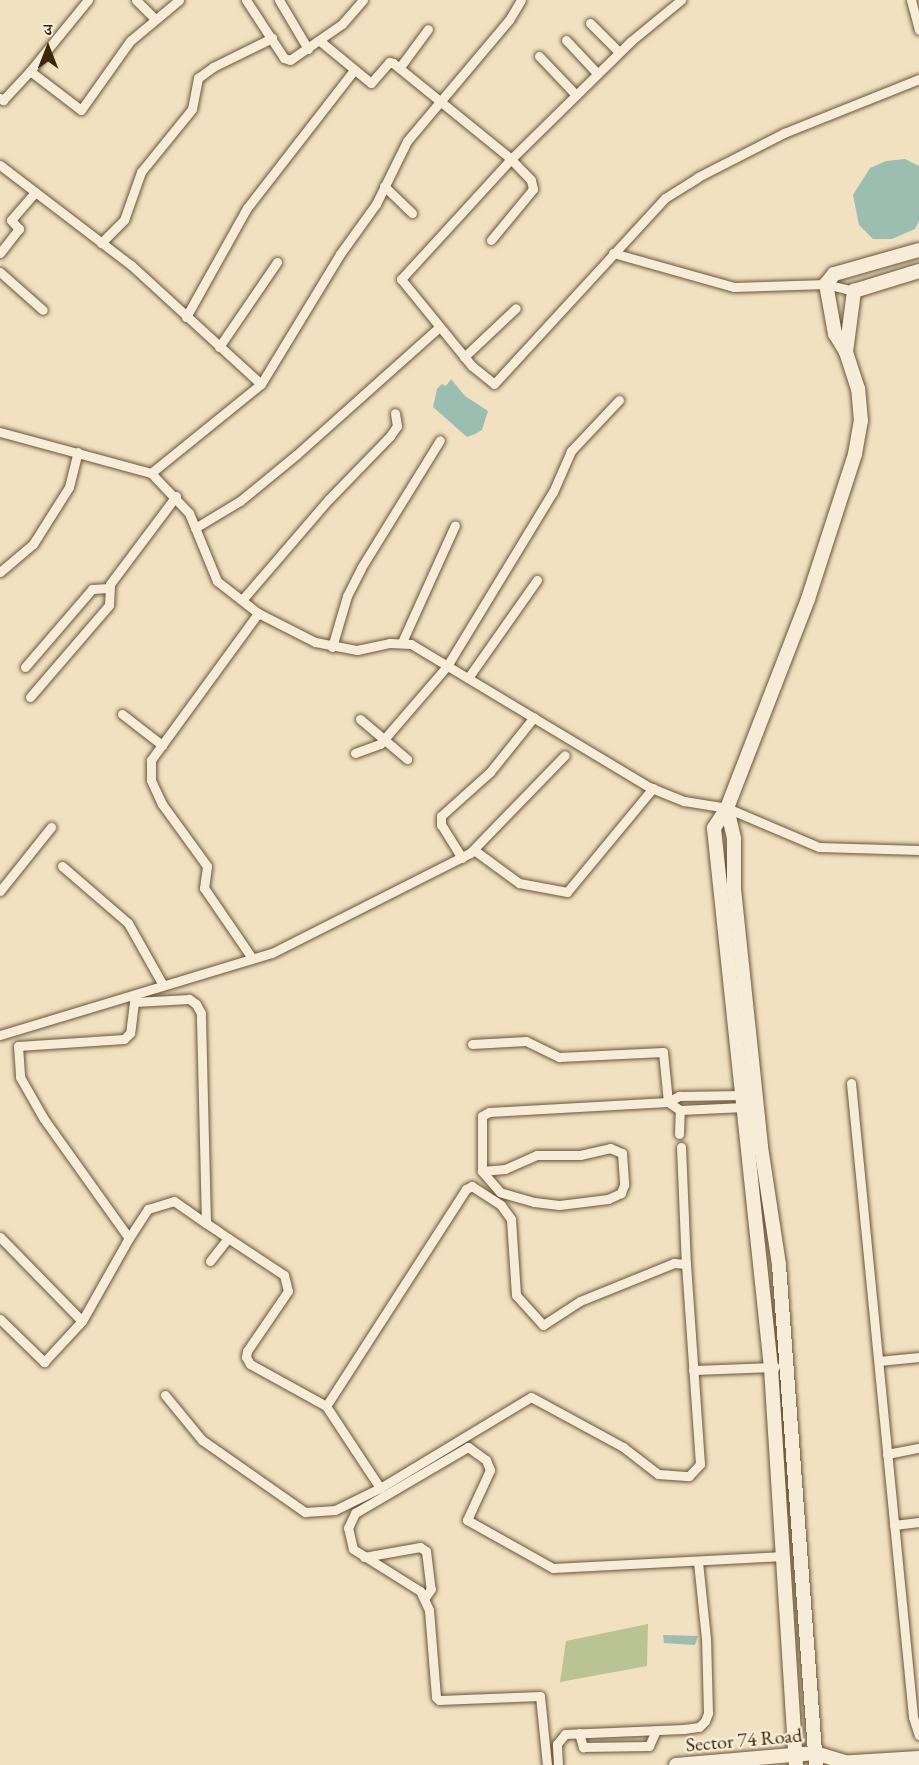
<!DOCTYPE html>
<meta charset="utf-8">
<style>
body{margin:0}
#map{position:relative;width:919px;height:1765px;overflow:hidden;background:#f2e1c1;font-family:"EB Garamond","Noto Serif Devanagari",serif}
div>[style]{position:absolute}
.green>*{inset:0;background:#bac393}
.water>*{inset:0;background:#9bbeb1}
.roads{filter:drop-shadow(0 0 2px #685639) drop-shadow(0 0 2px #685639)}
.street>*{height:9px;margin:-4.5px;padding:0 4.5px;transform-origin:4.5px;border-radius:4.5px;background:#f7ecd7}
.secondary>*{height:14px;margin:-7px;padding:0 7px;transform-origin:7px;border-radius:7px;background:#f7ecd7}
span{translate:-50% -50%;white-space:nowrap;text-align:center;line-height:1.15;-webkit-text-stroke:4.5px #f7ecd7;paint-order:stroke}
.street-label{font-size:20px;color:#3a270c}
.north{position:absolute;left:18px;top:18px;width:60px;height:60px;-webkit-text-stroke:4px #f7ecd7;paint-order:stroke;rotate:0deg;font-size:16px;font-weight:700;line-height:24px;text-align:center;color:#3a270c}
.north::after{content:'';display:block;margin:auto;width:21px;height:27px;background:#3a270c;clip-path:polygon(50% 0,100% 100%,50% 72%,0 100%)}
</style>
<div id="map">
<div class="green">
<i style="clip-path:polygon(648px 1624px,647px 1666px,560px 1682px,566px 1641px)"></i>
</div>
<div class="water">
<i style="clip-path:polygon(905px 159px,919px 166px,919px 221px,915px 229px,892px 239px,873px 239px,859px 225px,853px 195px,870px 168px,886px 161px)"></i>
<i style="clip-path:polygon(451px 379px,465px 396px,488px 411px,482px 430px,475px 434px,467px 437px,433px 407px,437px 389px,442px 384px,446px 386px)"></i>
<i style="clip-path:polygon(663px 1635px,698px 1636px,695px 1645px,664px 1643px)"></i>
</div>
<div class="roads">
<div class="street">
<i style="left:136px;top:0;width:25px;rotate:45deg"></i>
<i style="left:246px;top:0;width:69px;rotate:56.8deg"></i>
<i style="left:284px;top:58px;width:6px;rotate:18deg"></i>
<i style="left:290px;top:60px;width:63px;rotate:-34.7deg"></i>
<i style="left:342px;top:24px;width:32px;rotate:-49deg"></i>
<i style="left:279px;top:0;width:57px;rotate:59.4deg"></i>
<i style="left:911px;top:0;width:31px;rotate:75deg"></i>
<i style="left:590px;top:23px;width:41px;rotate:45deg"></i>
<i style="left:566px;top:40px;width:45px;rotate:46.8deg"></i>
<i style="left:320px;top:41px;width:66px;rotate:39.5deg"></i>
<i style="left:371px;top:83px;width:28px;rotate:-49deg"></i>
<i style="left:389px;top:62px;width:4px;rotate:14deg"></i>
<i style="left:393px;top:63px;width:152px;rotate:39.1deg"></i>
<i style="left:511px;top:159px;width:168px;rotate:-44.5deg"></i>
<i style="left:631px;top:41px;width:65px;rotate:-39.4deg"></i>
<i style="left:539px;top:56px;width:52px;rotate:46.5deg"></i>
<i style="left:400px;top:67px;width:47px;rotate:-53.6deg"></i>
<i style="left:30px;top:71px;width:92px;rotate:-50.8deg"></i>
<i style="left:0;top:98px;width:4px;rotate:34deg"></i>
<i style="left:3px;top:100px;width:40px;rotate:-47deg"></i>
<i style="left:30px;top:71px;width:64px;rotate:37.4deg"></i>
<i style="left:81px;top:110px;width:85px;rotate:-54.6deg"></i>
<i style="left:130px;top:41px;width:64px;rotate:-39.9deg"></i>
<i style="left:0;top:165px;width:165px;rotate:37.4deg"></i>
<i style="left:131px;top:265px;width:176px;rotate:42.5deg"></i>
<i style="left:384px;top:186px;width:39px;rotate:44deg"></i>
<i style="left:491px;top:240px;width:66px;rotate:-50.5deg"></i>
<i style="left:533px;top:189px;width:9px;rotate:-103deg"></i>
<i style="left:531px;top:180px;width:29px;rotate:-134deg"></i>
<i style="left:511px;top:159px;width:163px;rotate:132.5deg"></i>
<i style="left:401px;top:279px;width:112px;rotate:50.8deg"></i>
<i style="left:472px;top:366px;width:28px;rotate:39deg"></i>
<i style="left:494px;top:384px;width:253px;rotate:-47.4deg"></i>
<i style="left:665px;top:198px;width:39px;rotate:-32deg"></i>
<i style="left:698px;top:177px;width:97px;rotate:-27.1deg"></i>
<i style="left:784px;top:133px;width:145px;rotate:-21.8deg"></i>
<i style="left:101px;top:243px;width:33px;rotate:-45deg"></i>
<i style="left:124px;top:220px;width:51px;rotate:-70.5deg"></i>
<i style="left:141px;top:172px;width:81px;rotate:-51deg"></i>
<i style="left:192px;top:109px;width:32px;rotate:-79deg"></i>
<i style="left:198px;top:78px;width:19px;rotate:-36deg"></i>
<i style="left:213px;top:67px;width:66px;rotate:-26.2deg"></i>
<i style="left:0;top:253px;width:31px;rotate:-52deg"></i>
<i style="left:19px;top:229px;width:12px;rotate:-132deg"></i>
<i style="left:11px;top:220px;width:37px;rotate:-49deg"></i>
<i style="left:613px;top:253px;width:126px;rotate:15.7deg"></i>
<i style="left:734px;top:287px;width:92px;rotate:-1.9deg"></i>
<i style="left:826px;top:284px;width:29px;rotate:14deg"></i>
<i style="left:0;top:272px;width:57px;rotate:41.5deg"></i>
<i style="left:186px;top:317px;width:125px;rotate:-60.8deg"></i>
<i style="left:247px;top:208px;width:175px;rotate:-52.2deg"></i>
<i style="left:219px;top:347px;width:103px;rotate:-55.7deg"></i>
<i style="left:464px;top:357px;width:71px;rotate:-43.3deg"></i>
<i style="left:0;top:432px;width:156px;rotate:15.2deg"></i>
<i style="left:151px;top:473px;width:55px;rotate:46.5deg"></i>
<i style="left:189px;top:513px;width:74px;rotate:67.6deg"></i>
<i style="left:217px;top:581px;width:52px;rotate:38deg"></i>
<i style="left:258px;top:613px;width:64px;rotate:27deg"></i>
<i style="left:315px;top:642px;width:43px;rotate:10.8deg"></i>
<i style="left:357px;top:650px;width:34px;rotate:-12deg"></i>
<i style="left:390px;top:643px;width:21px;rotate:3deg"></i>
<i style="left:411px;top:644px;width:278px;rotate:31deg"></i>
<i style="left:649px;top:787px;width:38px;rotate:22deg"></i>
<i style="left:684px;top:801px;width:44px;rotate:9.2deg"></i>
<i style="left:727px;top:808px;width:100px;rotate:23deg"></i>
<i style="left:819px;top:847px;width:100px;rotate:1.7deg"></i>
<i style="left:151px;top:473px;width:141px;rotate:-39deg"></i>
<i style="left:261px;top:384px;width:152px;rotate:-58.7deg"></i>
<i style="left:340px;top:254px;width:62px;rotate:-54.2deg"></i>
<i style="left:376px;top:204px;width:70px;rotate:-63.8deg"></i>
<i style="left:407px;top:141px;width:158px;rotate:-49.9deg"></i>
<i style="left:509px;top:20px;width:23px;rotate:-59deg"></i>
<i style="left:195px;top:528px;width:52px;rotate:-31deg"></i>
<i style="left:240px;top:501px;width:72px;rotate:-39.4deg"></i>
<i style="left:296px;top:455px;width:192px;rotate:-41.8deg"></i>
<i style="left:0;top:572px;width:43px;rotate:-40.3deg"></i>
<i style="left:33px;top:544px;width:67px;rotate:-57.7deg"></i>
<i style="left:69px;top:487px;width:36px;rotate:-76deg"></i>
<i style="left:242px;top:600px;width:133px;rotate:-49.3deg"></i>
<i style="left:329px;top:499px;width:88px;rotate:-45.9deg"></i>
<i style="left:390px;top:436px;width:12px;rotate:-55deg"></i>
<i style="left:397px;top:426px;width:13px;rotate:-99deg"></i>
<i style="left:402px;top:642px;width:128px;rotate:-65.6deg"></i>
<i style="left:332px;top:647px;width:53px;rotate:-73.6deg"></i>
<i style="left:347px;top:596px;width:31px;rotate:-63deg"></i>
<i style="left:361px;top:568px;width:150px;rotate:-58.3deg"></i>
<i style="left:25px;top:667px;width:103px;rotate:-49.3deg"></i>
<i style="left:92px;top:589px;width:17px;rotate:-3deg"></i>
<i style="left:468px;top:678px;width:120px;rotate:-54.9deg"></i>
<i style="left:30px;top:697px;width:121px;rotate:-49.3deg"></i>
<i style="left:109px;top:605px;width:21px;rotate:-87deg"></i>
<i style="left:110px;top:584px;width:110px;rotate:-53.1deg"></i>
<i style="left:122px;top:714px;width:51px;rotate:37.8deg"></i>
<i style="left:360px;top:719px;width:62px;rotate:40.4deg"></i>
<i style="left:355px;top:753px;width:27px;rotate:-20deg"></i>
<i style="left:380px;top:744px;width:103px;rotate:-49.3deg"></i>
<i style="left:447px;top:666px;width:204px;rotate:-58.7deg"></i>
<i style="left:553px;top:492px;width:45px;rotate:-66.3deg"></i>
<i style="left:571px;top:451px;width:70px;rotate:-46.7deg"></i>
<i style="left:474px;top:850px;width:56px;rotate:36.3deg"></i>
<i style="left:519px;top:883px;width:49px;rotate:10.6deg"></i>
<i style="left:567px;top:892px;width:135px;rotate:-50.4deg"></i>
<i style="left:462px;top:858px;width:39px;rotate:-122deg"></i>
<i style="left:441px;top:825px;width:9px;rotate:-90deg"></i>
<i style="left:441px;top:816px;width:66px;rotate:-41.9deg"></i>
<i style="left:490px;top:772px;width:70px;rotate:-51.3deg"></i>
<i style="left:62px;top:866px;width:87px;rotate:40.8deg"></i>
<i style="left:128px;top:923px;width:71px;rotate:60.6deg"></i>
<i style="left:0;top:891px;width:82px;rotate:-51.4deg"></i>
<i style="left:252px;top:958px;width:85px;rotate:-124.4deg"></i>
<i style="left:204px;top:888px;width:22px;rotate:-82deg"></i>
<i style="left:207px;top:866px;width:77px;rotate:-126deg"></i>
<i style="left:162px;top:804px;width:26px;rotate:-115deg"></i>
<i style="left:151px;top:780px;width:20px;rotate:-90deg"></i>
<i style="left:151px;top:760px;width:182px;rotate:-53.9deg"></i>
<i style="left:0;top:1035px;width:284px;rotate:-16.8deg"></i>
<i style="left:272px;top:953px;width:222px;rotate:-26.8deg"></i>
<i style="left:470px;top:853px;width:136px;rotate:-45.9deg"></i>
<i style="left:472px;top:1044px;width:54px;rotate:-3.2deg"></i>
<i style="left:526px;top:1041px;width:37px;rotate:26deg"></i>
<i style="left:559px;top:1057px;width:104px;rotate:-2.8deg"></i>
<i style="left:663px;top:1052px;width:50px;rotate:84.3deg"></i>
<i style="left:851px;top:1083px;width:637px;rotate:84.41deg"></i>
<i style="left:913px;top:1717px;width:19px;rotate:72deg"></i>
<i style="left:668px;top:1102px;width:14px;rotate:34deg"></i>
<i style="left:680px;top:1110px;width:64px;rotate:-2.7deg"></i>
<i style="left:679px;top:1134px;width:24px;rotate:-88deg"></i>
<i style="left:681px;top:1147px;width:117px;rotate:87.6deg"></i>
<i style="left:482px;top:1171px;width:23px;rotate:-5deg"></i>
<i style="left:505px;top:1169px;width:35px;rotate:-24deg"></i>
<i style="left:537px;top:1155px;width:43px"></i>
<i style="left:580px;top:1155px;width:31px;rotate:-13deg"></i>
<i style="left:610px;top:1148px;width:13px;rotate:23deg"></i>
<i style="left:622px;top:1153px;width:32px;rotate:86deg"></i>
<i style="left:624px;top:1185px;width:9px;rotate:111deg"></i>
<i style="left:621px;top:1193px;width:14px;rotate:155deg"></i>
<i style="left:608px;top:1199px;width:49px;rotate:173deg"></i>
<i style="left:559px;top:1205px;width:25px;rotate:-173deg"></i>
<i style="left:534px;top:1202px;width:35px;rotate:-164deg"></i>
<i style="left:500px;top:1192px;width:28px;rotate:-131deg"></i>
<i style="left:482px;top:1171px;width:55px;rotate:-90deg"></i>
<i style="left:482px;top:1116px;width:8px;rotate:-30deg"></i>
<i style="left:489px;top:1112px;width:179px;rotate:-3.2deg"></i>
<i style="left:668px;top:1102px;width:13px;rotate:-29deg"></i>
<i style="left:679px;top:1096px;width:63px;rotate:-0.9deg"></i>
<i style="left:206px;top:1223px;width:210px;rotate:-91.4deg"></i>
<i style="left:201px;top:1013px;width:10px;rotate:-119deg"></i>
<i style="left:196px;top:1004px;width:9px;rotate:-144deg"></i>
<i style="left:189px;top:999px;width:55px;rotate:176.9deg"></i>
<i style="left:134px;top:1002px;width:31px;rotate:97deg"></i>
<i style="left:130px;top:1033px;width:8px;rotate:135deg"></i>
<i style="left:124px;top:1039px;width:106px;rotate:176.2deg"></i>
<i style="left:18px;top:1046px;width:31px;rotate:86deg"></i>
<i style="left:20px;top:1077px;width:48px;rotate:60.3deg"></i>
<i style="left:44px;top:1119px;width:146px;rotate:54.5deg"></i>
<i style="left:129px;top:1238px;width:35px;rotate:-57deg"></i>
<i style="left:148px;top:1209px;width:27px;rotate:-17deg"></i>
<i style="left:174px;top:1201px;width:39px;rotate:35deg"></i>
<i style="left:206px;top:1223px;width:11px;rotate:34deg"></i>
<i style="left:215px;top:1229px;width:16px;rotate:35deg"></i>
<i style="left:228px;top:1238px;width:67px;rotate:33.5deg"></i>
<i style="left:284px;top:1275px;width:16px;rotate:76deg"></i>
<i style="left:288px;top:1291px;width:73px;rotate:124.3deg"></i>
<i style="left:247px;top:1351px;width:6px;rotate:99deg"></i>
<i style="left:246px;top:1357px;width:8px;rotate:60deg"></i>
<i style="left:250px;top:1364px;width:87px;rotate:28.9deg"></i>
<i style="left:326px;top:1406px;width:98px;rotate:56.6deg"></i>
<i style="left:0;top:1237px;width:117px;rotate:45.7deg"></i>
<i style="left:82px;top:1321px;width:95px;rotate:-60.5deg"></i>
<i style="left:210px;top:1261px;width:29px;rotate:-52deg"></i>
<i style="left:0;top:1319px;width:62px;rotate:44.3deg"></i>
<i style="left:44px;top:1362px;width:56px;rotate:-47.2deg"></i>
<i style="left:879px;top:1361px;width:40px;rotate:-5.7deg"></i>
<i style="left:693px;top:1370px;width:82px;rotate:-2.1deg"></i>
<i style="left:165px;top:1395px;width:58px;rotate:50.6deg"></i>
<i style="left:202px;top:1440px;width:126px;rotate:35deg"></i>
<i style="left:305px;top:1512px;width:30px;rotate:-4deg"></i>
<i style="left:335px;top:1510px;width:50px;rotate:-26.1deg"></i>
<i style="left:380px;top:1488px;width:176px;rotate:-31.1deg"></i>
<i style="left:531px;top:1397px;width:105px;rotate:28.5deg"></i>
<i style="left:623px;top:1447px;width:44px;rotate:37.6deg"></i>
<i style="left:658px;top:1474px;width:31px;rotate:4deg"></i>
<i style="left:689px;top:1476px;width:16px;rotate:-47deg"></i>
<i style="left:700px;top:1464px;width:200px;rotate:-94deg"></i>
<i style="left:686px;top:1264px;width:12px;rotate:-175deg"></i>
<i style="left:674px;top:1263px;width:101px;rotate:158deg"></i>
<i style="left:580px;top:1301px;width:44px;rotate:147deg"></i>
<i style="left:543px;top:1325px;width:40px;rotate:-132deg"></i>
<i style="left:516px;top:1295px;width:76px;rotate:-93.8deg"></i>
<i style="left:511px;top:1219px;width:17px;rotate:-126deg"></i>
<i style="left:501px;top:1205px;width:35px;rotate:-147deg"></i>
<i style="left:472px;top:1186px;width:7px;rotate:153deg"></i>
<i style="left:466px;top:1189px;width:258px;rotate:122.8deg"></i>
<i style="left:887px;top:1454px;width:33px;rotate:-11deg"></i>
<i style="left:894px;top:1525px;width:25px;rotate:-7deg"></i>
<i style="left:364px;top:1557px;width:57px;rotate:-10.1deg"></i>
<i style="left:420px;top:1547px;width:7px;rotate:34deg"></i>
<i style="left:426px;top:1551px;width:38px;rotate:83deg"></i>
<i style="left:431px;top:1589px;width:12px;rotate:125deg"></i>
<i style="left:579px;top:1733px;width:15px;rotate:74deg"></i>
<i style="left:583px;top:1747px;width:66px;rotate:-0.9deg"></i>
<i style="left:649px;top:1746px;width:17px;rotate:-66deg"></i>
<i style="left:547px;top:1765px;width:69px;rotate:-95.8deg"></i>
<i style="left:540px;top:1696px;width:101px;rotate:177.7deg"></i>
<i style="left:439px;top:1700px;width:4px;rotate:-135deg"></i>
<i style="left:436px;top:1697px;width:87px;rotate:-94.6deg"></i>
<i style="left:429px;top:1610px;width:21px;rotate:-115deg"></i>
<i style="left:420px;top:1591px;width:79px;rotate:-147.9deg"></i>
<i style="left:353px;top:1549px;width:22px;rotate:-103deg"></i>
<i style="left:348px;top:1528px;width:17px;rotate:-65deg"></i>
<i style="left:355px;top:1513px;width:131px;rotate:-30.3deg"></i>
<i style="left:468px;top:1447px;width:22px;rotate:36deg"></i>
<i style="left:486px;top:1460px;width:11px;rotate:68deg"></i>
<i style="left:490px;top:1470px;width:55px;rotate:114.7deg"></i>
<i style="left:467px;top:1520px;width:98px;rotate:29.2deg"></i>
<i style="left:553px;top:1568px;width:231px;rotate:-3deg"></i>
<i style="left:558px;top:1765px;width:21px;rotate:-93deg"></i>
<i style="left:557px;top:1744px;width:13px;rotate:-51deg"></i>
<i style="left:565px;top:1734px;width:119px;rotate:-2.4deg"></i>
<i style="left:684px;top:1729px;width:15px;rotate:-8deg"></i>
<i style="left:699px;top:1727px;width:8px;rotate:-45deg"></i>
<i style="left:705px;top:1721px;width:9px;rotate:-69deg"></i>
<i style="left:708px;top:1713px;width:74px;rotate:-91.5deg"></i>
<i style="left:706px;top:1639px;width:78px;rotate:-95.9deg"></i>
</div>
<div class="secondary">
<i style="left:846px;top:352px;width:62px;rotate:-82.5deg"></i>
<i style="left:854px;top:291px;width:68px;rotate:-17.1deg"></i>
<i style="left:727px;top:808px;width:32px;rotate:77deg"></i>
<i style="left:734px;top:839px;width:50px;rotate:90deg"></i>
<i style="left:734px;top:889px;width:259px;rotate:84deg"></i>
<i style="left:761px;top:1147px;width:119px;rotate:81.3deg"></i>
<i style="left:779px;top:1265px;width:501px;rotate:85.77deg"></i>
<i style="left:837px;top:1763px;width:82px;rotate:-3.5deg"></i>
<i style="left:676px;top:1765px;width:140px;rotate:-4.9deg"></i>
<i style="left:815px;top:1753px;width:31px;rotate:17deg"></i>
<i style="left:796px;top:1765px;width:398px;rotate:-93.6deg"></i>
<i style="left:771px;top:1368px;width:543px;rotate:-96.03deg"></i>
<i style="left:714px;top:828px;width:24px;rotate:-57deg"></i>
<i style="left:727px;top:808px;width:224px;rotate:-68.8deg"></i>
<i style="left:808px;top:599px;width:152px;rotate:-72deg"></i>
<i style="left:855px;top:454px;width:34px;rotate:-80deg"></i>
<i style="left:861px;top:421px;width:32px;rotate:-95deg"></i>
<i style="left:858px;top:389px;width:39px;rotate:-108deg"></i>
<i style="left:846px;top:352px;width:21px;rotate:-121deg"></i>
<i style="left:835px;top:334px;width:51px;rotate:-100.2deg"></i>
<i style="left:826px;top:284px;width:13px;rotate:-51deg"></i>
<i style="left:834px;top:274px;width:88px;rotate:-15.8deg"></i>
</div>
</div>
<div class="street-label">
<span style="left:744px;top:1740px;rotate:-5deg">Sector 74 Road</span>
</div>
<div class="north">उ</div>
</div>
